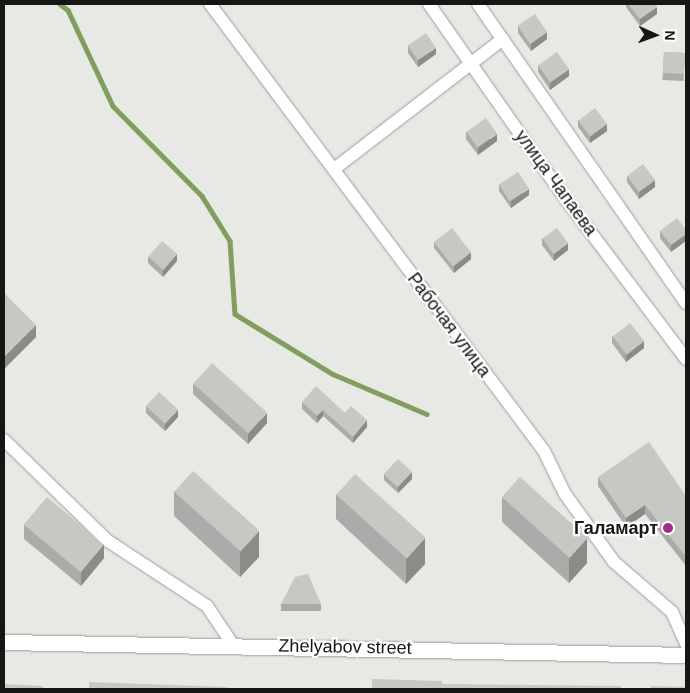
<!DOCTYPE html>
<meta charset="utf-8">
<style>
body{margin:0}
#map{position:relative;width:690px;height:693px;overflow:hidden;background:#e6e9e4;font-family:Helvetica,sans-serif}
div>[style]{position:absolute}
.stream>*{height:4.5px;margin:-2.25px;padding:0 2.25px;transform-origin:2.25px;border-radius:2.25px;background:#819e5e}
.roads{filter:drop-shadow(0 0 1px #9c9e9a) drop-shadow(0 0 1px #9c9e9a)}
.minor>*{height:12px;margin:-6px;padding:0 6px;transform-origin:6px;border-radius:6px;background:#fff}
.tertiary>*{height:15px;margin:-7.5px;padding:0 7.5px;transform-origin:7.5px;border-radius:7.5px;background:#fff}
.wall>*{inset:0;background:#a9aca8;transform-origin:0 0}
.shaded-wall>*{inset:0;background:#8a8c88}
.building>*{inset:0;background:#c5c8c3;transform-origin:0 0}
.dots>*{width:14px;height:14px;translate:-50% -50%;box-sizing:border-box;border:2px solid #fff;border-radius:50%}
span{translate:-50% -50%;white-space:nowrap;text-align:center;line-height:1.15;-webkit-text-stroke:4.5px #fff;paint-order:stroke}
.street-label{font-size:18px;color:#161715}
.poi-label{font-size:18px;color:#161715;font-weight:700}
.right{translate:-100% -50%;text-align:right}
.frame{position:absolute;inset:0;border:5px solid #161715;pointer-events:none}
.north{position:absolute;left:630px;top:10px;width:50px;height:50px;-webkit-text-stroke:4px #fff;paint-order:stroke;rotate:92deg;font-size:14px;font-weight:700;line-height:20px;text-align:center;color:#161715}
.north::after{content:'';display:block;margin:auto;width:18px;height:22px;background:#161715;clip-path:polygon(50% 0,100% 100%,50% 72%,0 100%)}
</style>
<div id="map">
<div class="stream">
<i style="left:60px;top:4px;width:10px;rotate:37deg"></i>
<i style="left:68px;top:10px;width:106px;rotate:64.9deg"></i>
<i style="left:113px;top:106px;width:127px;rotate:45.3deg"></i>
<i style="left:202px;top:196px;width:53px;rotate:58.1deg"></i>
<i style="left:230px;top:241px;width:73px;rotate:86.1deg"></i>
<i style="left:235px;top:314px;width:115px;rotate:31.5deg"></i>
<i style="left:333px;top:374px;width:102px;rotate:23.1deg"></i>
</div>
<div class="roads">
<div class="minor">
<i style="left:210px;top:4px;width:558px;rotate:53.23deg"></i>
<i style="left:544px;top:451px;width:48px;rotate:64deg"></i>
<i style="left:565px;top:494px;width:84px;rotate:54.2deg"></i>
<i style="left:614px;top:562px;width:77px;rotate:40.8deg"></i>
<i style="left:672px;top:612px;width:35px;rotate:66deg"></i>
<i style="left:429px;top:4px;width:241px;rotate:55deg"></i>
<i style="left:567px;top:201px;width:198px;rotate:53deg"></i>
<i style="left:478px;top:4px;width:364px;rotate:55.2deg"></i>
<i style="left:334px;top:169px;width:213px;rotate:-37.6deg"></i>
<i style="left:4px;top:440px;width:145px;rotate:44.2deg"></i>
<i style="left:108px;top:541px;width:118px;rotate:33.3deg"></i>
<i style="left:207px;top:606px;width:47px;rotate:56.3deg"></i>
</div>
<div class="tertiary">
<i style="left:4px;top:642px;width:682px;rotate:1.09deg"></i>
</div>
</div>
<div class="wall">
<i style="clip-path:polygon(626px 4px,655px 4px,657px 14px,640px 26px,626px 7px)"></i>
<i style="clip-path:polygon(518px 26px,547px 39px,531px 51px,518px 33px)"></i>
<i style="clip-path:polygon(408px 46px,436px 54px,418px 67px,408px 53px)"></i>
<i style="left:664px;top:52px;width:21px;height:28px;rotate:3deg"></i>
<i style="clip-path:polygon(538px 65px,569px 76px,550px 90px,538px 72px)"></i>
<i style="clip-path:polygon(578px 120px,607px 131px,590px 143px,578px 127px)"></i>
<i style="clip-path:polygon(466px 132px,497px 141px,478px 155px,466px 139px)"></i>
<i style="clip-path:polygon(627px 176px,655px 187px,639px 199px,627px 182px)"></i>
<i style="clip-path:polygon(499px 185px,529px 195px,511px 208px,499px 191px)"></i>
<i style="clip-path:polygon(686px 230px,671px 252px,660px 238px,660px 231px)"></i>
<i style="clip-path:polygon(542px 238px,568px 250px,554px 261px,542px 245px)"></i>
<i style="clip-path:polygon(434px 242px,471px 259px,454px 273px,434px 248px)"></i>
<i style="clip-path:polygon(148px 257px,177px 261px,163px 277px,148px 263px)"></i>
<i style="clip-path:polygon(4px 293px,36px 337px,5px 368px,4px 367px)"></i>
<i style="clip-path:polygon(612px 336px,644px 348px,626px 362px,612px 343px)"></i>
<i style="clip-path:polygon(193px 384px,267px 423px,248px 444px,193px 394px)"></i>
<i style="clip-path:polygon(302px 402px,345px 413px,367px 427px,353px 443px,323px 416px,317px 423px,302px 409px)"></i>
<i style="clip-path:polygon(146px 406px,178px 417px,165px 431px,146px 413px)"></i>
<i style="clip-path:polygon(384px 474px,412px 479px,398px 493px,384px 480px)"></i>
<i style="clip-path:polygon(598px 477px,686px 496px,686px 566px,645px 514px,626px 527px,598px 486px)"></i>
<i style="clip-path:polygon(174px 491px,259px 557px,240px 577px,174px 516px)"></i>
<i style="clip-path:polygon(336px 494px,425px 564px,406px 584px,336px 519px)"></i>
<i style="clip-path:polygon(502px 497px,587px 563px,569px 583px,502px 522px)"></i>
<i style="clip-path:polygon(24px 525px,104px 558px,81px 586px,24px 539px)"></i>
<i style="left:281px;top:604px;width:40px;height:7px"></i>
</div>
<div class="shaded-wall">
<i style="clip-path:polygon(657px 7px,657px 14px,640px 26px,640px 19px)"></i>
<i style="clip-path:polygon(547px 32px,547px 39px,531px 51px,531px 44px)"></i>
<i style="clip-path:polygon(436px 48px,436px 54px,418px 67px,418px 60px)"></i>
<i style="clip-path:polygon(569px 69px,569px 76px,550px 90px,550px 83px)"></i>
<i style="clip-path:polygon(607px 124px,607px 131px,590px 143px,590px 136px)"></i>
<i style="clip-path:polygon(497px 134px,497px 141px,478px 155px,478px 148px)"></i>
<i style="clip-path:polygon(655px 180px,655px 187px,639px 199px,639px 192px)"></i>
<i style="clip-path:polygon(529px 189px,529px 195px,511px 208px,511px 201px)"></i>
<i style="clip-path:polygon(686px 234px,686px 241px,671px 252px,671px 245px)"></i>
<i style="clip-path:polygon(568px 243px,568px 250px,554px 261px,554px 254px)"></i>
<i style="clip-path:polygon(471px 252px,471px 259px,454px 273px,454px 266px)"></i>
<i style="clip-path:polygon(177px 254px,177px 261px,163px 277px,163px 270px)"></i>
<i style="clip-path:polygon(36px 325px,36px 337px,5px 368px,5px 356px)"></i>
<i style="clip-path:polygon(644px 341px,644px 348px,626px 362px,626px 355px)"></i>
<i style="clip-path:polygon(178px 410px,178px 417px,165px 431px,165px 424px)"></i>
<i style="clip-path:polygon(323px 410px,323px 416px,317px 423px,317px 416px)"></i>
<i style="clip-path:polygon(267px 413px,267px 423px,248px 444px,248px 434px)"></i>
<i style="clip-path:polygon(367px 420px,367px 427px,353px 443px,353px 437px)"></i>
<i style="clip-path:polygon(412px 472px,412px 479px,398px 493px,398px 486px)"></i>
<i style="clip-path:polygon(645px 505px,645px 514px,626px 527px,626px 518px)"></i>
<i style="clip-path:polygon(259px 531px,259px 557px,240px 577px,240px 552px)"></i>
<i style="clip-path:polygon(425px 538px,425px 564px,406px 584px,406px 559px)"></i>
<i style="clip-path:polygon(587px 538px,587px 563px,569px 583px,569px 558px)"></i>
<i style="clip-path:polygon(104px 544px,104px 558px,81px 586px,81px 572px)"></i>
</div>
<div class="building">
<i style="clip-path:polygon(628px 4px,655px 4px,657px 7px,640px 19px)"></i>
<i style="left:535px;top:14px;width:22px;height:21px;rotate:56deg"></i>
<i style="left:426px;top:33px;width:18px;height:22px;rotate:56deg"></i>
<i style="left:557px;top:52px;width:21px;height:23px;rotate:55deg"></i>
<i style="left:664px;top:52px;width:21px;height:21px;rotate:3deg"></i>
<i style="left:595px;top:108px;width:20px;height:21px;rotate:53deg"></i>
<i style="left:486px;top:118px;width:19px;height:24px;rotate:55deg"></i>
<i style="left:643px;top:164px;width:20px;height:20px;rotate:53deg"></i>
<i style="left:518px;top:172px;width:20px;height:23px;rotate:57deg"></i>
<i style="clip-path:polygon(677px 218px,686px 230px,686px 234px,671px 245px,660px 231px)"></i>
<i style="left:452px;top:228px;width:31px;height:23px;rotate:52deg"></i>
<i style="left:557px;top:228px;width:19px;height:18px;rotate:54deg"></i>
<i style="left:162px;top:241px;width:20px;height:21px;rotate:41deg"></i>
<i style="clip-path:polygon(4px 293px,36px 325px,5px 356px,4px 354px)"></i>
<i style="left:630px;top:323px;width:23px;height:22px;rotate:52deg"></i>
<i style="left:212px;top:363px;width:74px;height:28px;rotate:42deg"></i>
<i style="clip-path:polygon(316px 386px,345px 413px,351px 406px,367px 420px,353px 437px,323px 410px,317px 416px,302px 402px)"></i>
<i style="left:159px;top:392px;width:26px;height:19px;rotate:43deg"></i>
<i style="clip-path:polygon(649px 442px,686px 496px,686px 557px,645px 505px,626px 518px,598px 477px)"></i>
<i style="left:398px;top:459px;width:19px;height:21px;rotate:43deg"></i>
<i style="left:193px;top:471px;width:89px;height:28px;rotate:42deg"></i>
<i style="left:355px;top:474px;width:95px;height:28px;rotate:42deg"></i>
<i style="left:520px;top:477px;width:91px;height:27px;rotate:42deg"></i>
<i style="left:47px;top:497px;width:74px;height:36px;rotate:40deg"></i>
<i style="clip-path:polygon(308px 574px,321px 604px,281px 604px,295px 577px)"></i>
<i style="clip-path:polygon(372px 679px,442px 681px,442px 684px,621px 686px,621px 689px,372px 689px)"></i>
<i style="clip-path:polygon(89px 682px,227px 687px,227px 689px,89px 689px)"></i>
<i style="clip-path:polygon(4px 684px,43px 686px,43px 689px,4px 689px)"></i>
<i style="clip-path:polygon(651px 686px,686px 687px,686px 689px,651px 689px)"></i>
</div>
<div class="dots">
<i style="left:668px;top:528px;background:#a32e87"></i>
</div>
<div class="street-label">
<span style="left:556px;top:183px;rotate:54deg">улица Чапаева</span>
<span style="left:449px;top:325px;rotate:53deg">Рабочая улица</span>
<span style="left:345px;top:647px;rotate:1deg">Zhelyabov street</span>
</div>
<div class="poi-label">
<span class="right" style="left:658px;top:528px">Галамарт</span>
</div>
<div class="frame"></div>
<div class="north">N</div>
</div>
